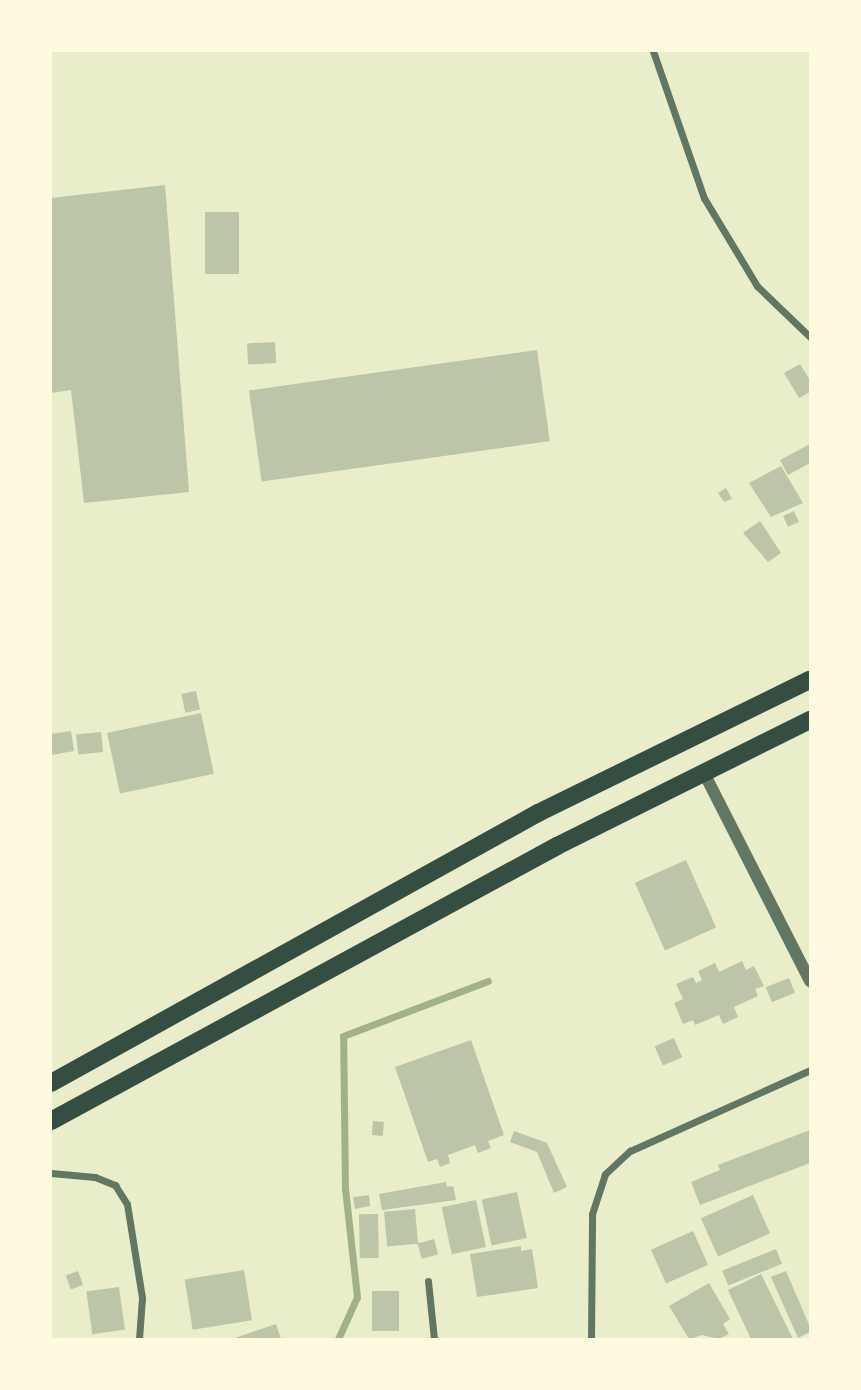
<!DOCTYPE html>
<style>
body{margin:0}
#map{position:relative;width:861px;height:1390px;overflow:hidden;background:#e9edc9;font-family:"Sofia Sans Condensed",sans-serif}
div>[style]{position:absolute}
.stream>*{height:7px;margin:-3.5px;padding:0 3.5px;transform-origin:3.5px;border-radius:3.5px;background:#a3b18a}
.building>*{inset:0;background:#bcc5a7;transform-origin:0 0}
.minor>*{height:7px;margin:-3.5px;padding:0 3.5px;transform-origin:3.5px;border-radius:3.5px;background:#617663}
.tertiary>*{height:12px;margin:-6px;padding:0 6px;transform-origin:6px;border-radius:6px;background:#617663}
.trunk>*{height:18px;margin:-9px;padding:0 9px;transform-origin:9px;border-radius:9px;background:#344e41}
span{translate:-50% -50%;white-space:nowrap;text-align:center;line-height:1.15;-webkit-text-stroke:7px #fefae0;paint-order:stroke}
.frame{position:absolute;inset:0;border:52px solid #fefae0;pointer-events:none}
</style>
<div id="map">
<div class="stream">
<i style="left:338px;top:1339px;width:46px;rotate:-65.7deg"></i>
<i style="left:357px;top:1297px;width:109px;rotate:-96.3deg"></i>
<i style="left:345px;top:1189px;width:153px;rotate:-90.7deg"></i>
<i style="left:343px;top:1036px;width:155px;rotate:-20.8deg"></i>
</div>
<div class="building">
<i style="clip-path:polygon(165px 185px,189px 492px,84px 503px,71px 390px,51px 393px,51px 198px)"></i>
<i style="left:205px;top:212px;width:34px;height:62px"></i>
<i style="left:275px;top:342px;width:21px;height:28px;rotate:87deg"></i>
<i style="left:537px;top:350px;width:92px;height:291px;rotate:82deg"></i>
<i style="clip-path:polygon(800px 364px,810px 380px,810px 392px,799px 398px,784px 373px)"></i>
<i style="clip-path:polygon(810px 444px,810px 463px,788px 475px,780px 460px)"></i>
<i style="clip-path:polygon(781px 466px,803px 503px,771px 517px,749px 483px)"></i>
<i style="clip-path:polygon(726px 488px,732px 499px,724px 502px,718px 493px)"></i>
<i style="left:794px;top:511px;width:12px;height:12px;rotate:66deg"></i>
<i style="clip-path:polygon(760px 521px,781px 553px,768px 562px,743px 533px)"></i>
<i style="left:196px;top:691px;width:19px;height:15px;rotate:78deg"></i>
<i style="left:201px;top:713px;width:62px;height:96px;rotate:78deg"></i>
<i style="clip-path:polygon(71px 731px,74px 751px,51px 755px,51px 734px)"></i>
<i style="left:101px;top:732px;width:20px;height:25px;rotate:84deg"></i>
<i style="left:686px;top:860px;width:74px;height:56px;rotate:66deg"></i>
<i style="clip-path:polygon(742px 961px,746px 970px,754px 966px,764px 986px,755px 989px,758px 996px,734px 1007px,738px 1017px,723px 1024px,719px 1015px,695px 1025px,693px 1020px,683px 1024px,674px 1003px,683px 999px,676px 984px,693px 977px,696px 983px,702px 980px,698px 971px,715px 963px,719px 972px)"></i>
<i style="left:789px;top:978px;width:16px;height:25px;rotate:68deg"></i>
<i style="left:674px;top:1038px;width:21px;height:21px;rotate:67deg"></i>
<i style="clip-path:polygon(471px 1040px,504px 1135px,488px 1141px,491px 1148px,478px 1153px,475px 1145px,448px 1155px,450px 1163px,440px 1167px,437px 1159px,428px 1162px,395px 1067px)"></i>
<i style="left:373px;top:1121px;width:11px;height:14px;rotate:5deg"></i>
<i style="clip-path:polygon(810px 1130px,810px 1163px,700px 1205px,691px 1182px,720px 1170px,718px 1165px)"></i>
<i style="clip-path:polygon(514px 1131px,547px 1143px,567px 1187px,554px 1193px,537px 1152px,510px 1142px)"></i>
<i style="clip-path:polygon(446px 1182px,447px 1187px,453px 1186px,456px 1200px,382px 1210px,379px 1194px)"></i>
<i style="left:517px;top:1192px;width:47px;height:36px;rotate:78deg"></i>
<i style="clip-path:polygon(369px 1195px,370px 1206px,355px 1209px,353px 1197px)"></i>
<i style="left:753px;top:1195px;width:42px;height:57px;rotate:66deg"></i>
<i style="left:476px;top:1200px;width:48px;height:35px;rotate:78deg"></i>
<i style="left:415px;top:1209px;width:35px;height:31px;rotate:85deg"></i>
<i style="left:378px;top:1214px;width:44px;height:19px;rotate:89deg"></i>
<i style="left:693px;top:1231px;width:37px;height:46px;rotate:66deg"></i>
<i style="left:434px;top:1239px;width:16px;height:17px;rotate:75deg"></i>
<i style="clip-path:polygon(521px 1246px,521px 1251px,532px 1249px,538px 1288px,477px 1297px,470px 1254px)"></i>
<i style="left:776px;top:1249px;width:16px;height:58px;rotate:68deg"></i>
<i style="left:244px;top:1270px;width:51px;height:60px;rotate:81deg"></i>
<i style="left:78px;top:1271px;width:15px;height:13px;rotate:70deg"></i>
<i style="clip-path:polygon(786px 1271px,810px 1327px,810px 1332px,798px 1338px,771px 1277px)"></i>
<i style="clip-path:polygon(761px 1274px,793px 1339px,751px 1339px,728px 1290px)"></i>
<i style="clip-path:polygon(709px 1283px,730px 1319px,723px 1324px,729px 1334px,719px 1339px,702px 1335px,689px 1339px,669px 1306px)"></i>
<i style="left:119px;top:1287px;width:43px;height:33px;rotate:82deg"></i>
<i style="left:372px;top:1291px;width:27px;height:40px"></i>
<i style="clip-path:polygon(276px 1324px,281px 1339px,232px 1339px)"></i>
</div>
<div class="minor">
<i style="left:653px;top:51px;width:156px;rotate:70.9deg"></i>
<i style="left:704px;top:198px;width:103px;rotate:58.9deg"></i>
<i style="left:757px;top:286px;width:74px;rotate:43.9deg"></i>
<i style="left:51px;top:1173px;width:44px;rotate:5.2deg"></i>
<i style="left:95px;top:1177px;width:22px;rotate:22deg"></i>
<i style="left:115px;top:1185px;width:22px;rotate:58deg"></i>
<i style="left:127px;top:1204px;width:95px;rotate:80.9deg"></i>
<i style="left:142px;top:1298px;width:41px;rotate:94.2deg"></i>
<i style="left:428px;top:1281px;width:58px;rotate:84.1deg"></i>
<i style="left:591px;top:1339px;width:125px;rotate:-89.5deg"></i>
<i style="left:592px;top:1214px;width:42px;rotate:-72deg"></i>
<i style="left:605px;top:1174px;width:34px;rotate:-43deg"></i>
<i style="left:630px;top:1151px;width:197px;rotate:-24.2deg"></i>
</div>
<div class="tertiary">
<i style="left:703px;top:771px;width:236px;rotate:63deg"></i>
</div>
<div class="trunk">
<i style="left:51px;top:1083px;width:557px;rotate:-29deg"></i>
<i style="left:538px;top:813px;width:303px;rotate:-26.1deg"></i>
<i style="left:51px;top:1121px;width:576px;rotate:-28.52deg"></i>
<i style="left:557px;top:846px;width:283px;rotate:-26.5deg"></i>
</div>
<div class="frame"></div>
</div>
